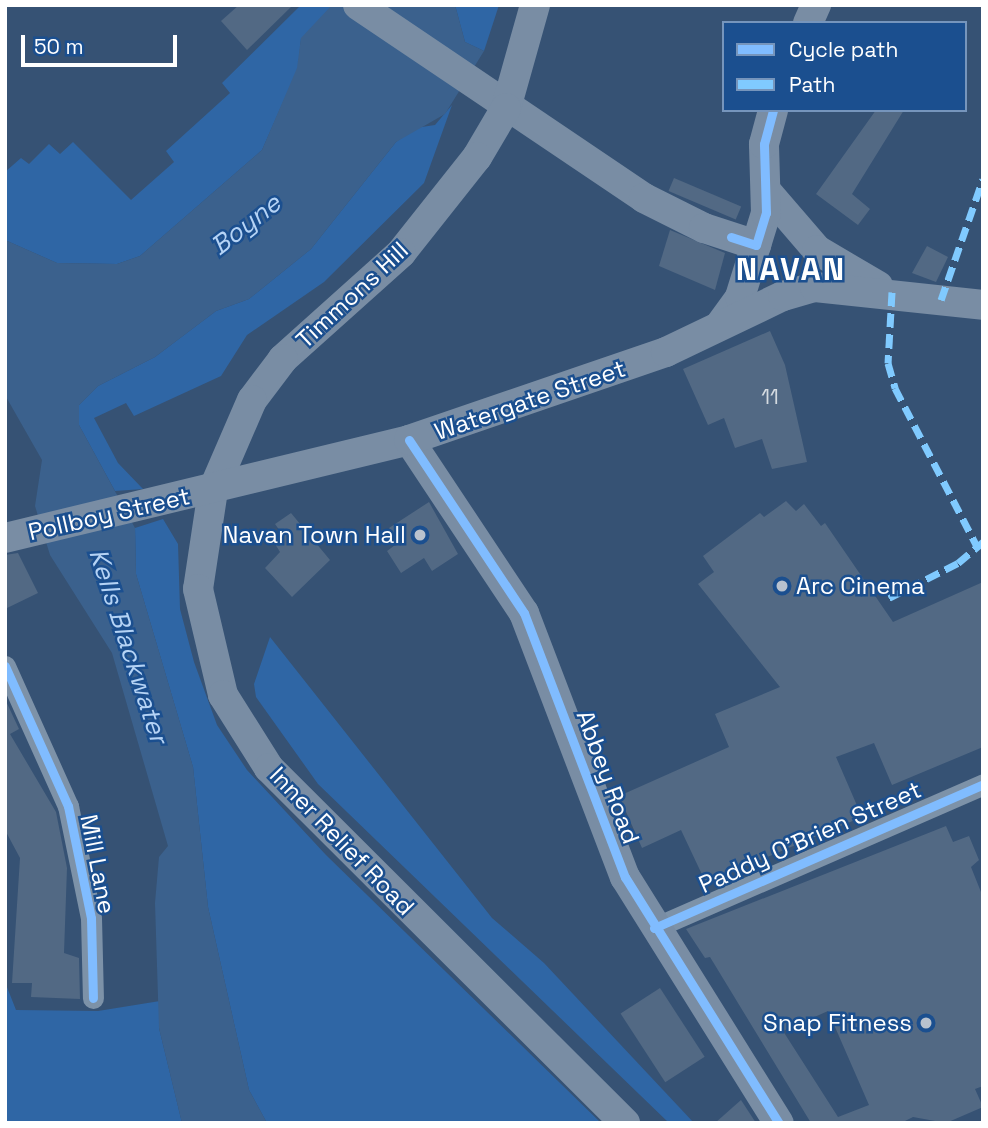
<!DOCTYPE html>
<style>
body{margin:0}
#map{position:relative;width:988px;height:1128px;overflow:hidden;background:#365274;font-family:"Space Grotesk",sans-serif}
div>[style]{position:absolute}
.green>*{inset:0;background:#2f66a5}
.water>*{inset:0;background:#3b618d}
.building>*{inset:0;background:#526984;transform-origin:0 0}
.street>*{height:21px;margin:-10.5px;padding:0 10.5px;transform-origin:10.5px;border-radius:10.5px;background:#7d92a8}
.secondary>*{height:30px;margin:-15px;padding:0 15px;transform-origin:15px;border-radius:15px;background:#798da4}
.quiet>*{height:7px;margin-top:-3.5px;transform-origin:0;background:repeating-linear-gradient(90deg,#80caff 0 14px,transparent 0 21px)}
.cycleway>*{height:9px;margin:-4.5px;padding:0 4.5px;transform-origin:4.5px;border-radius:4.5px;background:#80bcff}
.dots>*{width:19px;height:19px;translate:-50% -50%;box-sizing:border-box;border:4px solid #1b4f8f;border-radius:50%}
span{translate:-50% -50%;white-space:nowrap;text-align:center;line-height:1.15;-webkit-text-stroke:5px #1b4f8f;paint-order:stroke}
.number-label{font-size:21px;color:#d4dae0}
.number-label span{-webkit-text-stroke-width:0}
.street-label{font-size:24px;color:#fff}
.poi-label{font-size:24px;color:#fff}
.right{translate:-100% -50%;text-align:right}
.left{translate:0 -50%;text-align:left}
.water-label{font-size:26px;color:#b5d3f5;font-style:italic}
.district-label{font-size:32px;color:#fff;font-weight:700;letter-spacing:2px}
.frame{position:absolute;inset:0;border:7px solid #fff;pointer-events:none}
.legend{position:absolute;left:722px;top:21px;width:245px;height:91px;box-sizing:border-box;background:#1b4f8f;border:2px solid #7695bc;margin:0;padding:9px 12px;list-style:none;font-size:21px;color:#fff}
.legend li{display:flex;align-items:center;gap:14px;height:35px}
.legend b{width:35px;border:2px solid #7695bc}
.scale{position:absolute;left:21px;top:35px;width:156px;height:32px;box-sizing:border-box;border:4px solid #fff;border-top:0;padding-left:9px;font-size:21px;line-height:24px;white-space:nowrap;color:#fff;-webkit-text-stroke:5px #1b4f8f;paint-order:stroke}
</style>
<div id="map">
<div class="green">
<i style="clip-path:polygon(301px 5px,332px 6px,301px 39px,298px 68px,262px 150px,140px 256px,117px 264px,57px 263px,5px 240px,5px 172px,21px 158px,29px 164px,49px 144px,60px 154px,73px 142px,131px 200px,174px 162px,166px 151px,230px 93px,222px 83px)"></i>
<i style="clip-path:polygon(455px 5px,499px 5px,484px 51px,465px 42px)"></i>
<i style="clip-path:polygon(452px 105px,424px 183px,324px 282px,247px 335px,221px 376px,134px 416px,126px 403px,94px 418px,118px 463px,143px 489px,115px 491px,79px 425px,79px 405px,98px 386px,155px 357px,216px 311px,249px 299px,311px 249px,396px 142px,415px 128px,435px 125px)"></i>
<i style="clip-path:polygon(163px 519px,178px 544px,180px 609px,194px 662px,217px 725px,247px 770px,326px 855px,601px 1123px,267px 1123px,249px 1090px,208px 907px,193px 767px,136px 574px,135px 528px)"></i>
<i style="clip-path:polygon(270px 637px,492px 918px,544px 963px,694px 1123px,669px 1123px,318px 784px,256px 697px,254px 684px)"></i>
<i style="clip-path:polygon(5px 982px,16px 1010px,98px 1011px,160px 1001px,159px 1028px,182px 1123px,5px 1123px)"></i>
</div>
<div class="water">
<i style="clip-path:polygon(332px 5px,455px 5px,465px 42px,484px 51px,445px 114px,396px 142px,311px 249px,249px 299px,216px 311px,155px 357px,98px 386px,79px 405px,79px 425px,135px 528px,136px 574px,193px 767px,208px 907px,249px 1090px,267px 1123px,182px 1123px,159px 1028px,155px 903px,159px 857px,168px 846px,112px 653px,50px 555px,35px 506px,42px 460px,5px 395px,5px 240px,57px 263px,117px 264px,140px 256px,262px 150px,297px 68px,301px 38px)"></i>
</div>
<div class="building">
<i style="clip-path:polygon(239px 5px,293px 5px,247px 50px,221px 21px)"></i>
<i style="clip-path:polygon(876px 110px,904px 110px,852px 194px,870px 209px,858px 225px,816px 194px)"></i>
<i style="left:674px;top:178px;width:73px;height:14px;rotate:23deg"></i>
<i style="clip-path:polygon(670px 230px,725px 253px,715px 290px,659px 266px)"></i>
<i style="clip-path:polygon(927px 246px,948px 257px,936px 282px,912px 273px)"></i>
<i style="clip-path:polygon(770px 331px,785px 365px,807px 462px,772px 469px,762px 439px,735px 448px,724px 418px,708px 425px,683px 369px)"></i>
<i style="clip-path:polygon(786px 501px,796px 511px,804px 504px,821px 526px,825px 523px,893px 622px,983px 582px,983px 747px,892px 785px,874px 743px,836px 757px,862px 817px,706px 883px,681px 830px,642px 848px,619px 796px,729px 747px,715px 714px,780px 687px,698px 584px,714px 572px,703px 556px,760px 513px,764px 517px)"></i>
<i style="clip-path:polygon(429px 502px,458px 554px,432px 571px,424px 558px,401px 573px,387px 551px,399px 542px,389px 528px)"></i>
<i style="clip-path:polygon(291px 513px,330px 560px,292px 597px,265px 568px,280px 552px,272px 539px,280px 531px,275px 524px)"></i>
<i style="clip-path:polygon(18px 553px,38px 593px,5px 609px,5px 555px)"></i>
<i style="clip-path:polygon(5px 699px,19px 729px,10px 734px,56px 812px,67px 868px,64px 953px,79px 958px,80px 999px,31px 997px,32px 983px,12px 983px,20px 858px,5px 830px)"></i>
<i style="clip-path:polygon(evenodd,946px 826px,953px 842px,969px 836px,979px 860px,971px 867px,983px 897px,983px 1086px,975px 1089px,983px 1107px,946px 1123px,913px 1117px,901px 1123px,811px 1123px,710px 957px,705px 958px,686px 929px,946px 826px,828px 1011px,869px 1105px,838px 1117px,783px 1031px,828px 1011px)"></i>
<i style="left:660px;top:988px;width:82px;height:47px;rotate:57deg"></i>
<i style="clip-path:polygon(741px 1100px,756px 1123px,715px 1123px)"></i>
</div>
<div class="street">
<i style="left:5px;top:666px;width:154px;rotate:65.8deg"></i>
<i style="left:68px;top:806px;width:114px;rotate:78.4deg"></i>
<i style="left:91px;top:918px;width:80px;rotate:88.6deg"></i>
<i style="left:654px;top:928px;width:359px;rotate:-23.6deg"></i>
</div>
<div class="secondary">
<i style="left:358px;top:5px;width:345px;rotate:34deg"></i>
<i style="left:644px;top:198px;width:67px;rotate:26.6deg"></i>
<i style="left:704px;top:228px;width:55px;rotate:18.1deg"></i>
<i style="left:535px;top:5px;width:107px;rotate:105.7deg"></i>
<i style="left:506px;top:108px;width:57px;rotate:120.6deg"></i>
<i style="left:477px;top:157px;width:122px;rotate:128.4deg"></i>
<i style="left:401px;top:253px;width:159px;rotate:138.1deg"></i>
<i style="left:283px;top:359px;width:51px;rotate:127.1deg"></i>
<i style="left:252px;top:400px;width:98px;rotate:113.4deg"></i>
<i style="left:213px;top:490px;width:100px;rotate:98.6deg"></i>
<i style="left:198px;top:589px;width:109px;rotate:76.7deg"></i>
<i style="left:223px;top:695px;width:86px;rotate:57.8deg"></i>
<i style="left:269px;top:768px;width:503px;rotate:44.92deg"></i>
<i style="left:808px;top:23px;width:20px;rotate:-66deg"></i>
<i style="left:768px;top:193px;width:75px;rotate:49.3deg"></i>
<i style="left:817px;top:250px;width:71px;rotate:30.5deg"></i>
<i style="left:720px;top:325px;width:34px;rotate:-54deg"></i>
<i style="left:740px;top:297px;width:88px;rotate:-72.8deg"></i>
<i style="left:766px;top:213px;width:69px;rotate:-91.7deg"></i>
<i style="left:764px;top:144px;width:35px;rotate:-75deg"></i>
<i style="left:409px;top:440px;width:208px;rotate:56.4deg"></i>
<i style="left:524px;top:613px;width:283px;rotate:69.1deg"></i>
<i style="left:625px;top:877px;width:290px;rotate:58deg"></i>
<i style="left:5px;top:538px;width:416px;rotate:-13.6deg"></i>
<i style="left:409px;top:440px;width:272px;rotate:-18.9deg"></i>
<i style="left:666px;top:352px;width:130px;rotate:-25.6deg"></i>
<i style="left:783px;top:296px;width:33px;rotate:-16deg"></i>
<i style="left:815px;top:287px;width:169px;rotate:6.1deg"></i>
</div>
<div class="quiet">
<i style="left:892px;top:292px;width:71px;rotate:93.2deg"></i>
<i style="left:888px;top:363px;width:26px;rotate:74deg"></i>
<i style="left:895px;top:388px;width:178px;rotate:62.6deg"></i>
<i style="left:941px;top:300px;width:128px;rotate:-70.9deg"></i>
<i style="left:889px;top:598px;width:77px;rotate:-26.9deg"></i>
<i style="left:958px;top:563px;width:33px;rotate:-40deg"></i>
</div>
<div class="cycleway">
<i style="left:731px;top:237px;width:26px;rotate:18deg"></i>
<i style="left:756px;top:245px;width:34px;rotate:-73deg"></i>
<i style="left:766px;top:213px;width:69px;rotate:-91.7deg"></i>
<i style="left:764px;top:144px;width:35px;rotate:-75deg"></i>
<i style="left:409px;top:440px;width:208px;rotate:56.4deg"></i>
<i style="left:524px;top:613px;width:283px;rotate:69.1deg"></i>
<i style="left:625px;top:877px;width:290px;rotate:58deg"></i>
<i style="left:5px;top:666px;width:154px;rotate:65.8deg"></i>
<i style="left:68px;top:806px;width:114px;rotate:78.4deg"></i>
<i style="left:91px;top:918px;width:80px;rotate:88.6deg"></i>
<i style="left:654px;top:928px;width:359px;rotate:-23.6deg"></i>
</div>
<div class="dots">
<i style="left:420px;top:535px;background:#b9c2ce"></i>
<i style="left:782px;top:586px;background:#b9c2ce"></i>
<i style="left:926px;top:1023px;background:#b9c2ce"></i>
</div>
<div class="number-label">
<span style="left:770px;top:397px">11</span>
</div>
<div class="street-label">
<span style="left:352px;top:295px;rotate:-43deg">Timmons Hill</span>
<span style="left:530px;top:400px;rotate:-19deg">Watergate Street</span>
<span style="left:109px;top:514px;rotate:-13deg">Pollboy Street</span>
<span style="left:608px;top:777px;rotate:70deg">Abbey Road</span>
<span style="left:810px;top:837px;rotate:-24deg">Paddy O'Brien Street</span>
<span style="left:342px;top:841px;rotate:46deg">Inner Relief Road</span>
<span style="left:98px;top:864px;rotate:79deg">Mill Lane</span>
</div>
<div class="poi-label">
<span class="right" style="left:406px;top:535px">Navan Town Hall</span>
<span class="left" style="left:796px;top:586px">Arc Cinema</span>
<span class="right" style="left:912px;top:1023px">Snap Fitness</span>
</div>
<div class="water-label">
<span style="left:246px;top:225px;rotate:-38deg">Boyne</span>
<span style="left:128px;top:646px;rotate:72deg">Kells Blackwater</span>
</div>
<div class="district-label">
<span style="left:791px;top:269px">NAVAN</span>
</div>
<div class="frame"></div>
<ul class="legend">
<li><b style="height:9px;background:#80bcff"></b>Cycle path</li>
<li><b style="height:9px;background:#80caff"></b>Path</li>
</ul>
<div class="scale">50 m</div>
</div>
